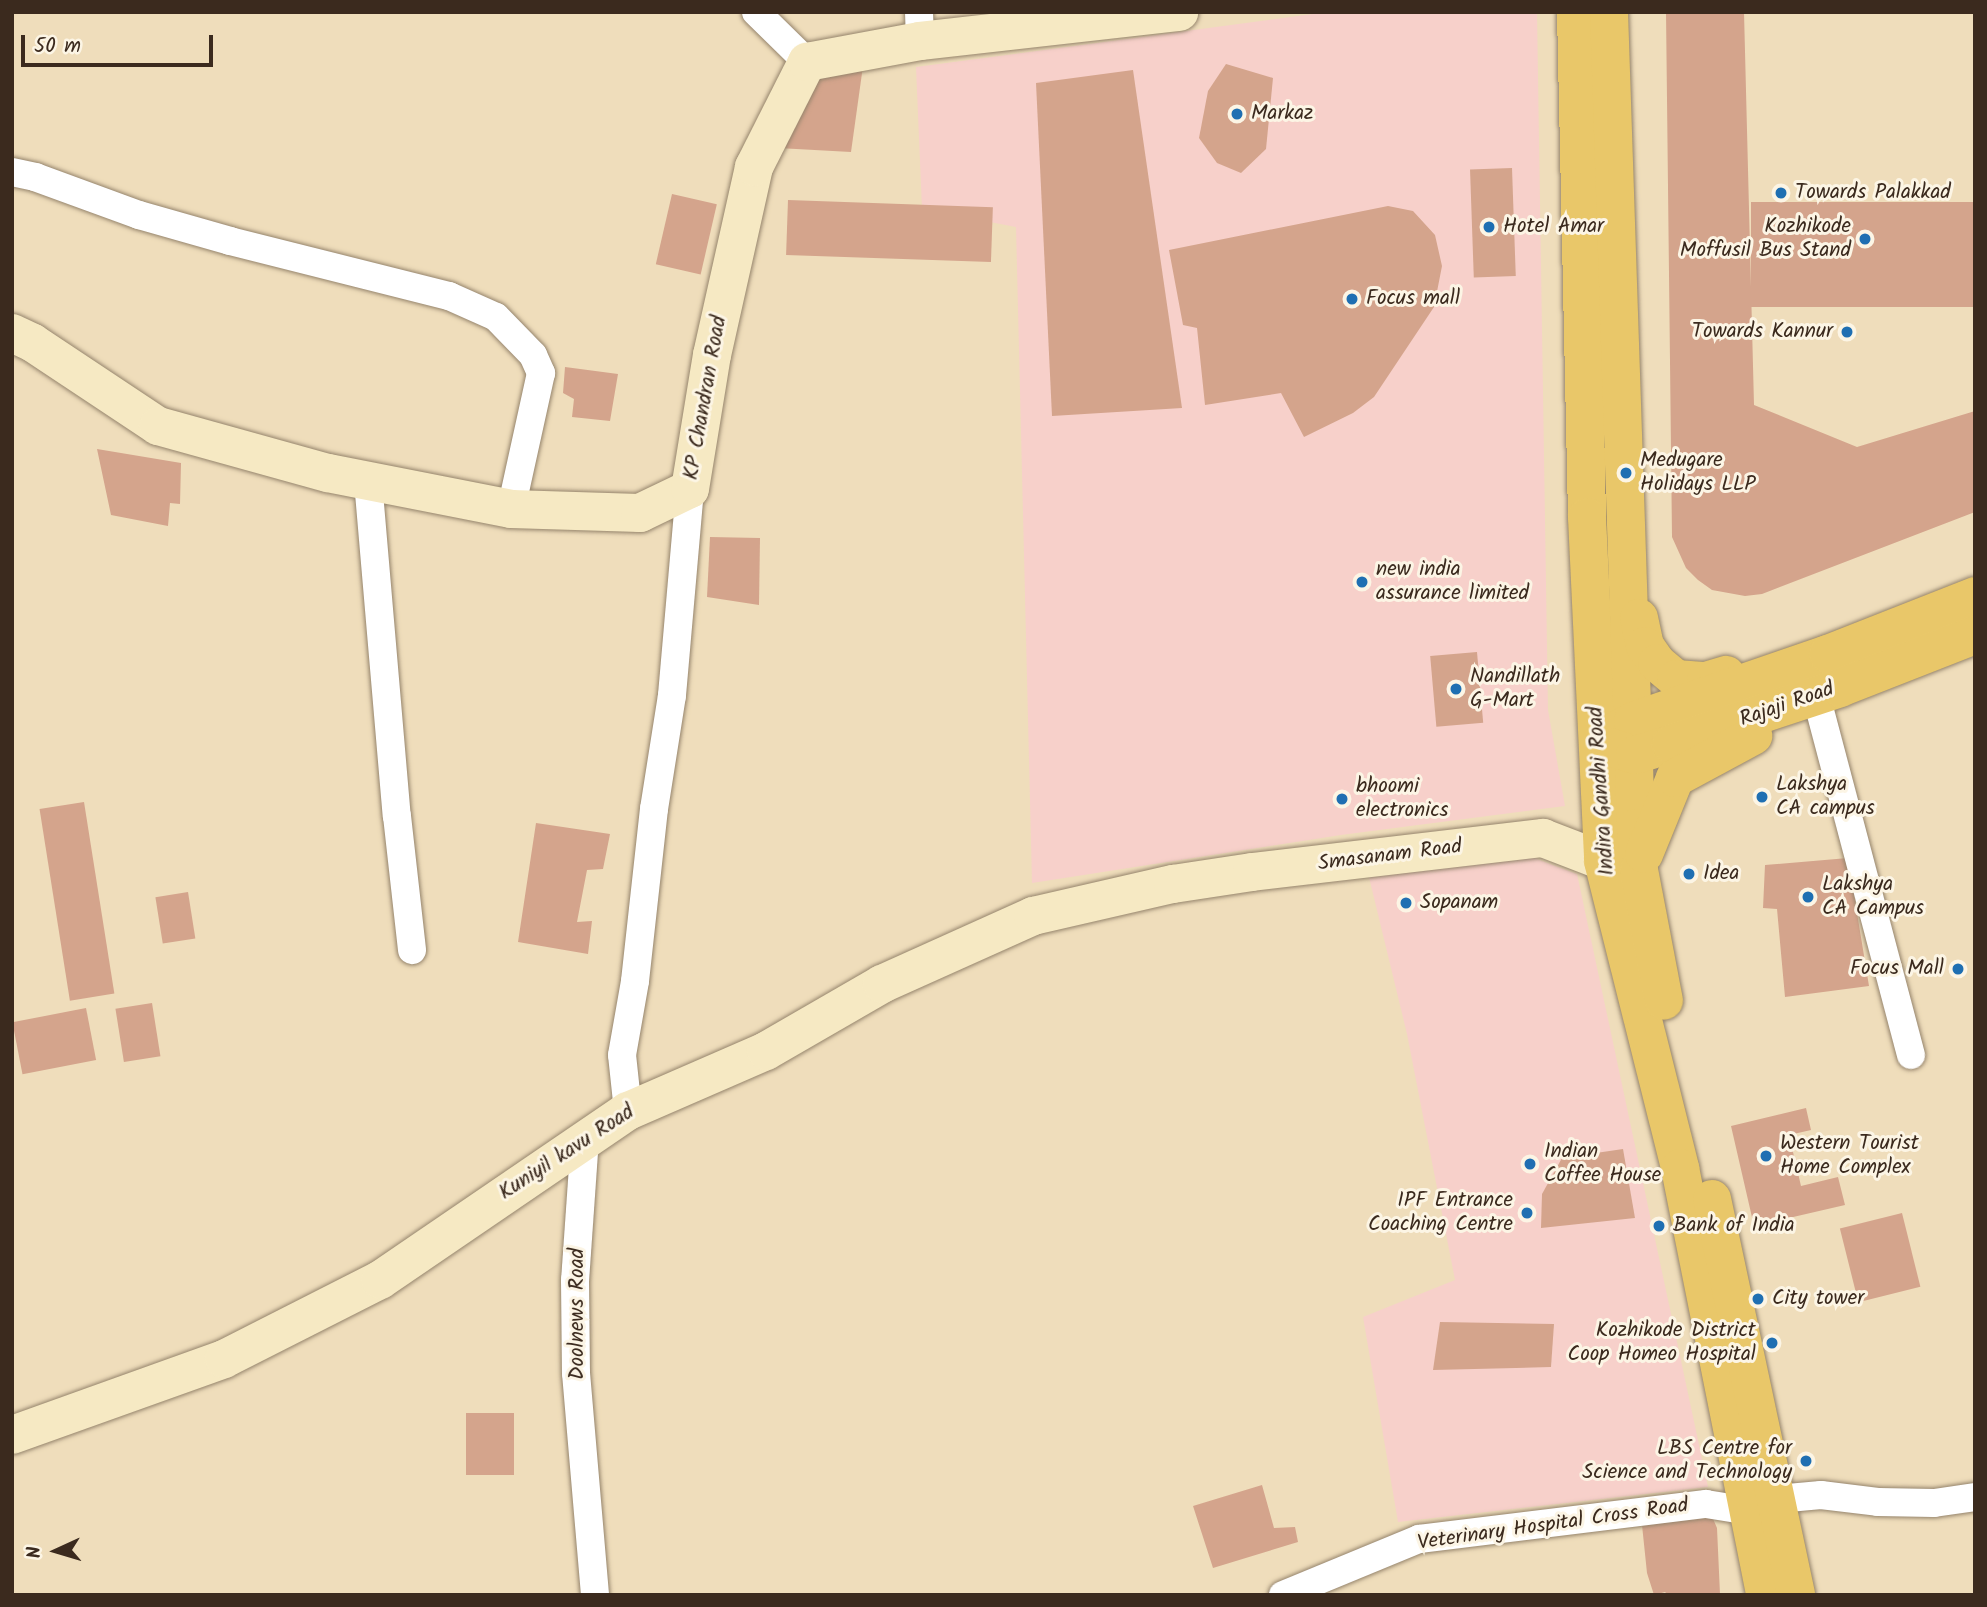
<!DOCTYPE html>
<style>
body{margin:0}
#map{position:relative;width:1987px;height:1607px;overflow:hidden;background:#efddbb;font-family:Kalam,sans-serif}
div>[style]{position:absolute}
.built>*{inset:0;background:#f7d0ca}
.building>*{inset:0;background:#d4a48c;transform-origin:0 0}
.roads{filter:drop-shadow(0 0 2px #95846c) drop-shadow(0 0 2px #95846c)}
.street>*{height:28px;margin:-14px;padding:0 14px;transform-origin:14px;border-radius:14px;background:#fff}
.secondary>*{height:38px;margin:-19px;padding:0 19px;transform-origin:19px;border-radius:19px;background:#f6e9c3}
.primary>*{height:38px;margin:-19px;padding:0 19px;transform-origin:19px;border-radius:19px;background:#e9c769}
.dots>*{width:19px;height:19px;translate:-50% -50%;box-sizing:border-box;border:4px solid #fcf5e5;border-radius:50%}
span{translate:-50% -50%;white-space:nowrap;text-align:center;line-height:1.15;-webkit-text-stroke:6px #fcf5e5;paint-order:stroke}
.poi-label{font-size:21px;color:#3b2a1e}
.left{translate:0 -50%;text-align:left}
.right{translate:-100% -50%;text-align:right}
.street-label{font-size:21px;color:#3b2a1e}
.frame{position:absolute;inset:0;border:14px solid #3b2a1e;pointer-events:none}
.north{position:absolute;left:21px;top:1516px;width:70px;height:70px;-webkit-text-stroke:5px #fcf5e5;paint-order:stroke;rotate:266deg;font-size:19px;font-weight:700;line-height:28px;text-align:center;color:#3b2a1e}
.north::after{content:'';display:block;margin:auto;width:24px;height:32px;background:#3b2a1e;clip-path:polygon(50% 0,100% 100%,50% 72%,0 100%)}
.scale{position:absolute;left:21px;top:35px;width:192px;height:32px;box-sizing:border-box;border:4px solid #3b2a1e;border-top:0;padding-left:9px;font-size:21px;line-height:24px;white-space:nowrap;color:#3b2a1e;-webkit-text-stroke:5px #fcf5e5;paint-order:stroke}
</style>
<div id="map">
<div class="built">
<i style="clip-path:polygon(1328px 12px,1537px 12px,1548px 710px,1565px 806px,1341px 835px,1032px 883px,1016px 227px,922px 209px,916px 67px)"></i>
<i style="clip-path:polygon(1518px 852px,1577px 874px,1708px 1487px,1398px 1522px,1363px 1317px,1455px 1280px,1407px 1034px,1368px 873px)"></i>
</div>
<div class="building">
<i style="clip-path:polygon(1666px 12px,1744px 12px,1754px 405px,1857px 447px,1975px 411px,1975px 512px,1762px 594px,1745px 596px,1712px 590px,1698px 580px,1686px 568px,1672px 537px)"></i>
<i style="clip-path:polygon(1226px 64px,1273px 78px,1266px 149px,1241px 173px,1217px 163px,1199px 138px,1208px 91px)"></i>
<i style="clip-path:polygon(863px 66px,851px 152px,778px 148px,816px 74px)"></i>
<i style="clip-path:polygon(1133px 70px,1182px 408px,1052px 416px,1036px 83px)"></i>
<i style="left:1512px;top:168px;width:108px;height:42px;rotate:88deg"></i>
<i style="left:672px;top:194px;width:46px;height:72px;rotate:13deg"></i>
<i style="left:788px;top:200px;width:205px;height:55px;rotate:2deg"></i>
<i style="left:1975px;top:202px;width:105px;height:224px;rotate:90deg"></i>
<i style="clip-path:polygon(1388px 206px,1413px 211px,1435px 235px,1442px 266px,1434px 307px,1374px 397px,1353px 413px,1304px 437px,1281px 393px,1205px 405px,1197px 328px,1183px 325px,1169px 250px)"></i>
<i style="clip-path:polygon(565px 367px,618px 374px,610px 421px,572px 417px,574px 399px,563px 393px)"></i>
<i style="clip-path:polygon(97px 449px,181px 463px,180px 504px,170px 503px,168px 526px,111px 515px)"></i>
<i style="clip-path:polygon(710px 537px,760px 538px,759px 605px,707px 597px)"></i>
<i style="left:1477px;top:652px;width:71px;height:47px;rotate:85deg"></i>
<i style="left:84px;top:802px;width:194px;height:45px;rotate:81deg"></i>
<i style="clip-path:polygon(536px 823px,610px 834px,603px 869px,587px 870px,577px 922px,592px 921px,588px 954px,518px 942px)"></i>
<i style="clip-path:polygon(1848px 858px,1869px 986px,1785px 997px,1777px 909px,1763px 908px,1765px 865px)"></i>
<i style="left:188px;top:892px;width:47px;height:33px;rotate:81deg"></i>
<i style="left:152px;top:1003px;width:54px;height:37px;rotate:81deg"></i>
<i style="left:86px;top:1008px;width:53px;height:75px;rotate:79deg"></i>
<i style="clip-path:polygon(1806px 1108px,1811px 1130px,1789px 1135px,1801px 1186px,1838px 1177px,1845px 1205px,1754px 1226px,1731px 1126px)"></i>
<i style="clip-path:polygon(1623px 1149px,1635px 1218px,1541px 1228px,1542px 1194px,1562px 1158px)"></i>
<i style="left:1902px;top:1213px;width:76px;height:64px;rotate:76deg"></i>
<i style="clip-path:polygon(1440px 1322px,1554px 1324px,1551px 1367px,1433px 1370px)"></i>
<i style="left:466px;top:1413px;width:48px;height:62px"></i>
<i style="clip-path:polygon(1262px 1485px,1274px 1528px,1295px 1527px,1298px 1542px,1213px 1568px,1193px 1506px)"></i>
<i style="clip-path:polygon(1711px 1514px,1717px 1528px,1720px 1594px,1668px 1595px,1665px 1592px,1654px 1595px,1647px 1573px,1642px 1525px)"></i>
</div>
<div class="roads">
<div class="street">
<i style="left:756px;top:12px;width:71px;rotate:44.4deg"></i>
<i style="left:919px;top:12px;width:29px;rotate:88deg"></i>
<i style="left:12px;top:172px;width:24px;rotate:12deg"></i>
<i style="left:35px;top:177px;width:111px;rotate:20.1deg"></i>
<i style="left:139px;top:215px;width:95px;rotate:15.9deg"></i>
<i style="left:230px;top:241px;width:226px;rotate:14.1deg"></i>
<i style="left:449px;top:296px;width:51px;rotate:24.1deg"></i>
<i style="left:496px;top:317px;width:53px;rotate:45.8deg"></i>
<i style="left:533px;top:355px;width:20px;rotate:66deg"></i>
<i style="left:541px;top:373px;width:139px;rotate:102.4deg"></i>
<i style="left:368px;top:481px;width:336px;rotate:85.1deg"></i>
<i style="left:397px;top:816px;width:135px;rotate:83.6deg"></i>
<i style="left:1818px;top:703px;width:364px;rotate:75.2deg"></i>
<i style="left:628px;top:1111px;width:56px;rotate:-96.1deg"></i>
<i style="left:622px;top:1055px;width:75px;rotate:-80deg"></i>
<i style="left:635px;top:981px;width:173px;rotate:-83.7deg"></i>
<i style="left:654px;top:809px;width:115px;rotate:-81deg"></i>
<i style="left:672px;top:695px;width:207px;rotate:-85deg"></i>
<i style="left:585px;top:1138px;width:142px;rotate:94deg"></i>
<i style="left:575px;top:1280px;width:93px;rotate:89.4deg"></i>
<i style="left:576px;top:1373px;width:223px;rotate:85.1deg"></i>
<i style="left:1777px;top:1499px;width:44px;rotate:-5.2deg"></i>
<i style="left:1821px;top:1495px;width:57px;rotate:7deg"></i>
<i style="left:1878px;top:1502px;width:56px;rotate:1deg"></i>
<i style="left:1934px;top:1503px;width:41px;rotate:-8.3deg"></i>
<i style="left:1283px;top:1595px;width:147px;rotate:-22.4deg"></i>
<i style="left:1419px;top:1539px;width:289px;rotate:-7deg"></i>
<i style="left:1706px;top:1504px;width:44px;rotate:9.2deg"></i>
</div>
<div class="secondary">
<i style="left:12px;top:333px;width:23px;rotate:25deg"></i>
<i style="left:33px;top:343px;width:150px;rotate:33.6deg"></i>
<i style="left:158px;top:426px;width:176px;rotate:15.5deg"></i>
<i style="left:328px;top:473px;width:187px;rotate:11.1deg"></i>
<i style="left:511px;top:509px;width:129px;rotate:1.8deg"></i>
<i style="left:640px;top:513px;width:55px;rotate:-25.6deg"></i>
<i style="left:690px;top:489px;width:136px;rotate:-80.7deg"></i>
<i style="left:712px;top:355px;width:193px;rotate:-77.4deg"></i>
<i style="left:754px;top:167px;width:118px;rotate:-63.2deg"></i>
<i style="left:807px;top:62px;width:115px;rotate:-10.5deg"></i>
<i style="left:920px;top:41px;width:261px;rotate:-6.4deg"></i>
<i style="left:12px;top:1435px;width:225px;rotate:-19.7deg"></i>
<i style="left:224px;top:1359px;width:175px;rotate:-26.9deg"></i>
<i style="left:380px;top:1280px;width:300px;rotate:-34.3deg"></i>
<i style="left:628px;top:1111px;width:150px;rotate:-23.5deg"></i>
<i style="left:766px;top:1051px;width:134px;rotate:-30deg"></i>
<i style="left:882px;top:984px;width:166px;rotate:-24.2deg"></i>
<i style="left:1033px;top:916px;width:144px;rotate:-12.9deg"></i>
<i style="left:1173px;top:884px;width:80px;rotate:-8.6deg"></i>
<i style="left:1252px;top:872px;width:293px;rotate:-6.7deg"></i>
<i style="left:1543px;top:838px;width:64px;rotate:21deg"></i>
</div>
<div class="primary">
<i style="left:1576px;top:12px;width:505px;rotate:88.75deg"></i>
<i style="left:1587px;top:517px;width:344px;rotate:87.3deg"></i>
<i style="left:1603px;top:861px;width:317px;rotate:75.9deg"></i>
<i style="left:1680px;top:1168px;width:435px;rotate:78.7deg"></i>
<i style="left:1609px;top:12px;width:816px;rotate:88.1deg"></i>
<i style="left:1636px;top:828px;width:42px;rotate:85.9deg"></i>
<i style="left:1639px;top:870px;width:133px;rotate:79.2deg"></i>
<i style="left:1639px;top:618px;width:29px;rotate:78deg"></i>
<i style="left:1645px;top:646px;width:21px;rotate:55deg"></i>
<i style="left:1657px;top:663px;width:25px;rotate:40deg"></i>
<i style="left:1676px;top:679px;width:30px;rotate:4deg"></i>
<i style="left:1706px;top:681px;width:21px;rotate:-17deg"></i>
<i style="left:1614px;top:732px;width:22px;rotate:-30deg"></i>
<i style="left:1633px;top:721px;width:206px;rotate:-19deg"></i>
<i style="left:1828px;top:654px;width:158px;rotate:-21.5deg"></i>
<i style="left:1610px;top:747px;width:26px;rotate:18deg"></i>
<i style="left:1635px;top:755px;width:38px;rotate:-17deg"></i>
<i style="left:1671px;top:744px;width:178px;rotate:-18.3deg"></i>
<i style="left:1840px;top:688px;width:145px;rotate:-21.4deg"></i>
<i style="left:1644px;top:854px;width:82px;rotate:-67.8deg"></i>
<i style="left:1675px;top:778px;width:89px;rotate:-28.3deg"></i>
<i style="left:1712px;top:1199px;width:405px;rotate:78deg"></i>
</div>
</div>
<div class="dots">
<i style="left:1237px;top:114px;background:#1f6fb2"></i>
<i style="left:1781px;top:193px;background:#1f6fb2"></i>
<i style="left:1489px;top:227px;background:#1f6fb2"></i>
<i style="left:1865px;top:239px;background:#1f6fb2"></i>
<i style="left:1352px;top:299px;background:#1f6fb2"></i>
<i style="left:1847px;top:332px;background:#1f6fb2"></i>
<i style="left:1626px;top:473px;background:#1f6fb2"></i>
<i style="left:1362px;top:582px;background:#1f6fb2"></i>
<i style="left:1456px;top:689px;background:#1f6fb2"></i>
<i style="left:1762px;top:797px;background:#1f6fb2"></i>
<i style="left:1342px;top:799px;background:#1f6fb2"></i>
<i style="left:1689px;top:874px;background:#1f6fb2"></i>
<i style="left:1808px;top:897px;background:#1f6fb2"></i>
<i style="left:1406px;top:903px;background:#1f6fb2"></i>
<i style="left:1958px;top:969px;background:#1f6fb2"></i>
<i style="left:1766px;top:1156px;background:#1f6fb2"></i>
<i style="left:1530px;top:1164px;background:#1f6fb2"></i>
<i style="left:1527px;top:1213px;background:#1f6fb2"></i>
<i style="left:1659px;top:1226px;background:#1f6fb2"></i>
<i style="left:1758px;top:1299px;background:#1f6fb2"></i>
<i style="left:1772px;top:1343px;background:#1f6fb2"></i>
<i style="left:1806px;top:1461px;background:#1f6fb2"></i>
</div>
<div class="poi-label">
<span class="left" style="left:1251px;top:114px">Markaz</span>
<span class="left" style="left:1795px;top:193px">Towards Palakkad</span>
<span class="left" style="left:1503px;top:227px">Hotel Amar</span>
<span class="right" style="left:1851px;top:239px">Kozhikode<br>Moffusil Bus Stand</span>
<span class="left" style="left:1366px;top:299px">Focus mall</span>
<span class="right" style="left:1833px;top:332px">Towards Kannur</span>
<span class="left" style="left:1640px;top:473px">Medugare<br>Holidays LLP</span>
<span class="left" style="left:1376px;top:582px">new india<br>assurance limited</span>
<span class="left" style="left:1470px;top:689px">Nandillath<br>G-Mart</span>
<span class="left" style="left:1776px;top:797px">Lakshya<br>CA campus</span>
<span class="left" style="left:1356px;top:799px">bhoomi<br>electronics</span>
<span class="left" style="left:1703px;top:874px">Idea</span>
<span class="left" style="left:1822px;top:897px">Lakshya<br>CA Campus</span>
<span class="left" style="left:1420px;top:903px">Sopanam</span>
<span class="right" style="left:1944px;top:969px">Focus Mall</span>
<span class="left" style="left:1780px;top:1156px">Western Tourist<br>Home Complex</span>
<span class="left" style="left:1544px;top:1164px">Indian<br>Coffee House</span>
<span class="right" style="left:1513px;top:1213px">IPF Entrance<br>Coaching Centre</span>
<span class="left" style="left:1673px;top:1226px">Bank of India</span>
<span class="left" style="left:1772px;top:1299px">City tower</span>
<span class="right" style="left:1756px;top:1343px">Kozhikode District<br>Coop Homeo Hospital</span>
<span class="right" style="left:1792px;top:1461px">LBS Centre for<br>Science and Technology</span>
</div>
<div class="street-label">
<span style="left:706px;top:398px;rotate:-80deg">KP Chandran Road</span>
<span style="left:1787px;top:705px;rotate:-19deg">Rajaji Road</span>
<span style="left:1602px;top:791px;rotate:-94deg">Indira Gandhi Road</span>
<span style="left:1390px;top:856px;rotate:-7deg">Smasanam Road</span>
<span style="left:567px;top:1153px;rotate:-33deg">Kuniyil kavu Road</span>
<span style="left:578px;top:1314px;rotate:-90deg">Doolnews Road</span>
<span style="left:1553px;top:1525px;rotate:-8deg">Veterinary Hospital Cross Road</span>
</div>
<div class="frame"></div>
<div class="north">N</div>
<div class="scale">50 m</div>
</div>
